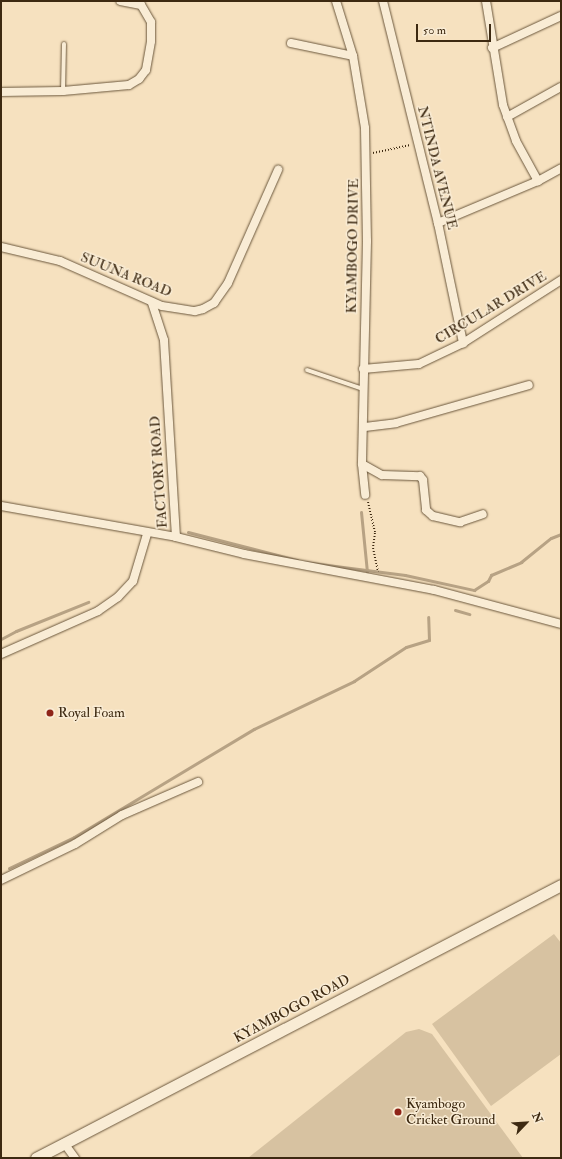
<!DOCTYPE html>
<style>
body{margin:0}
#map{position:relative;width:562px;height:1159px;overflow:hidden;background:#f6e1bf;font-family:"IM FELL Double Pica",serif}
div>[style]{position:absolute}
.green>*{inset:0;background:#d7c2a1}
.stream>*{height:3px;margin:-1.5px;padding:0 1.5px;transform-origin:1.5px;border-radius:1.5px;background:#b7a284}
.path>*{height:2px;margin-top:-1px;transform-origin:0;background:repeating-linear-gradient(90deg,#3d2911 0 1px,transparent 0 3px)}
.roads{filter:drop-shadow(0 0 1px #6b573c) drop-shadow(0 0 1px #6b573c)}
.lane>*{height:4px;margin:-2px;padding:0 2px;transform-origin:2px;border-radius:2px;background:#f9ecd5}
.street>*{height:8px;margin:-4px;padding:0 4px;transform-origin:4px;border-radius:4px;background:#f9ecd5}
.secondary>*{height:11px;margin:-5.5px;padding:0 5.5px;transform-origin:5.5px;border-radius:5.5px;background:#f9ecd5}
.dots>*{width:11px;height:11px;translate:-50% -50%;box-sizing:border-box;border:2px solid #f9ecd5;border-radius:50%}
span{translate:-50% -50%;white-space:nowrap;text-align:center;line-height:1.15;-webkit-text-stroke:3px #f9ecd5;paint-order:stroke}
.street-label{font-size:14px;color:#3d2911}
.poi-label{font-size:14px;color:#3d2911}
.left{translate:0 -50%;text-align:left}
.frame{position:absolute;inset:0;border:2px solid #3d2911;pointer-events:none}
.north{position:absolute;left:506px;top:1103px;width:40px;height:40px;-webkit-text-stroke:3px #f9ecd5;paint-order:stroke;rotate:65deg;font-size:11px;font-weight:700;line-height:16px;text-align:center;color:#3d2911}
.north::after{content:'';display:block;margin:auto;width:14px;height:18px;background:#3d2911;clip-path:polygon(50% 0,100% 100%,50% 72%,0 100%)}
.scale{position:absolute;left:416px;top:24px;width:75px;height:18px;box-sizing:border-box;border:2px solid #3d2911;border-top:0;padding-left:5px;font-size:12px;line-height:14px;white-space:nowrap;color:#3d2911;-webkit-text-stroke:3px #f9ecd5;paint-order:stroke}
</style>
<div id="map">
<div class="green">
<i style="clip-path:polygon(554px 934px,561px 943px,561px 1054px,491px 1106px,432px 1024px)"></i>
<i style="clip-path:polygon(419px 1029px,432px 1034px,523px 1158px,248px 1158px,406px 1032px)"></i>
</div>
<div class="stream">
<i style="left:361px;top:512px;width:60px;rotate:84.3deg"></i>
<i style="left:188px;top:532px;width:113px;rotate:14.4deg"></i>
<i style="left:304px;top:562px;width:102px;rotate:7.3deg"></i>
<i style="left:405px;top:575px;width:71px;rotate:12.3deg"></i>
<i style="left:474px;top:590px;width:17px;rotate:-33deg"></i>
<i style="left:488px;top:581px;width:7px;rotate:-63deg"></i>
<i style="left:491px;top:575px;width:33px;rotate:-23deg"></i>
<i style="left:521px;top:562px;width:38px;rotate:-39deg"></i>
<i style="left:551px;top:538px;width:11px;rotate:-22deg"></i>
<i style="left:455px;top:610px;width:15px;rotate:16deg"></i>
<i style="left:1px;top:639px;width:17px;rotate:-28deg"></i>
<i style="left:16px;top:631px;width:78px;rotate:-21.9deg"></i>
<i style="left:9px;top:868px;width:72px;rotate:-25.5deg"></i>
<i style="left:74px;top:837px;width:210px;rotate:-31deg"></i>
<i style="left:254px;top:729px;width:111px;rotate:-25.6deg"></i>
<i style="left:354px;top:681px;width:62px;rotate:-33.2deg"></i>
<i style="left:406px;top:647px;width:24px;rotate:-17deg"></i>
<i style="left:429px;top:640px;width:23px;rotate:-92deg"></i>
</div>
<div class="path">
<i style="left:373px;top:153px;width:38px;rotate:-12deg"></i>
<i style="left:368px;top:502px;width:32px;rotate:77deg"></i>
<i style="left:375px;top:533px;width:15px;rotate:98deg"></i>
<i style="left:373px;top:548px;width:24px;rotate:78deg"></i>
</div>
<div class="roads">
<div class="lane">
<i style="left:63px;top:91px;width:47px;rotate:-88.8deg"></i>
<i style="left:307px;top:370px;width:59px;rotate:18.7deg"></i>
</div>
<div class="street">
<i style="left:336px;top:1px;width:58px;rotate:72.8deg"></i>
<i style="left:353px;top:56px;width:73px;rotate:80.5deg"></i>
<i style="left:365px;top:128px;width:113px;rotate:89deg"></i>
<i style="left:367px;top:241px;width:223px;rotate:91.3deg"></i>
<i style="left:362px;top:464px;width:31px;rotate:84deg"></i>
<i style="left:383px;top:1px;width:229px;rotate:76.1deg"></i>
<i style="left:438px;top:223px;width:123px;rotate:78.2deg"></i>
<i style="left:486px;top:1px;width:105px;rotate:80.7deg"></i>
<i style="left:503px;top:105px;width:38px;rotate:70deg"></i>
<i style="left:516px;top:141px;width:46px;rotate:61.2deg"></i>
<i style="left:291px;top:43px;width:63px;rotate:11.8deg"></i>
<i style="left:492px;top:48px;width:76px;rotate:-24.9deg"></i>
<i style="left:1px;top:92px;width:62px;rotate:-0.9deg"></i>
<i style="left:63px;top:91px;width:66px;rotate:-5.2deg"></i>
<i style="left:129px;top:85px;width:12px;rotate:-31deg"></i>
<i style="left:139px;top:79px;width:11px;rotate:-52deg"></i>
<i style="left:146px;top:70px;width:29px;rotate:-80deg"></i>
<i style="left:151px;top:41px;width:19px;rotate:-90deg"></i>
<i style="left:151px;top:22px;width:20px;rotate:-120deg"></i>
<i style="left:141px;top:5px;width:21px;rotate:-169deg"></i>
<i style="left:507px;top:117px;width:62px;rotate:-29.1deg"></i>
<i style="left:438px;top:223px;width:108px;rotate:-22.8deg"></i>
<i style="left:538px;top:181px;width:26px;rotate:-29deg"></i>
<i style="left:1px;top:247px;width:61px;rotate:13.3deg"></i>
<i style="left:60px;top:261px;width:111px;rotate:23.8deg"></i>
<i style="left:162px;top:306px;width:33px;rotate:9deg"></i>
<i style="left:195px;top:311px;width:8px;rotate:-14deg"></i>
<i style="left:203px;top:309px;width:13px;rotate:-29deg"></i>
<i style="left:214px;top:303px;width:24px;rotate:-55deg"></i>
<i style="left:228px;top:283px;width:124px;rotate:-66.1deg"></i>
<i style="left:363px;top:369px;width:56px;rotate:-5.1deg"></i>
<i style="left:419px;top:364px;width:49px;rotate:-25.5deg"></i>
<i style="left:463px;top:343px;width:117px;rotate:-32.7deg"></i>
<i style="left:365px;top:427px;width:31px;rotate:-7deg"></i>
<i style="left:396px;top:423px;width:138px;rotate:-15.9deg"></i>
<i style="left:362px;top:464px;width:23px;rotate:29deg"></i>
<i style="left:382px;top:475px;width:38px;rotate:2deg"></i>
<i style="left:420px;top:476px;width:5px;rotate:53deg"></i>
<i style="left:423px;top:480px;width:30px;rotate:84deg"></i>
<i style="left:426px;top:510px;width:9px;rotate:41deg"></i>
<i style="left:433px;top:516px;width:28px;rotate:13deg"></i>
<i style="left:460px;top:522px;width:24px;rotate:-19deg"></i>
<i style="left:1px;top:506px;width:178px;rotate:10deg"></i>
<i style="left:176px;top:537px;width:197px;rotate:-93.5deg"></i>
<i style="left:164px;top:340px;width:40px;rotate:-108deg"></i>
<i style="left:176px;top:537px;width:70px;rotate:14deg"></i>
<i style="left:244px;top:554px;width:193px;rotate:10.7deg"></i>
<i style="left:434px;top:590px;width:131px;rotate:15deg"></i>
<i style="left:1px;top:654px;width:106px;rotate:-23.9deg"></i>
<i style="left:98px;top:611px;width:24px;rotate:-35deg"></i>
<i style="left:118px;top:597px;width:22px;rotate:-47deg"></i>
<i style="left:133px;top:581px;width:49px;rotate:-73.4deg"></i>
<i style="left:1px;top:880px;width:82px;rotate:-25.9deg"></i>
<i style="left:75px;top:844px;width:55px;rotate:-31.7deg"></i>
<i style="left:122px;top:815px;width:83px;rotate:-23.5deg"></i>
<i style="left:64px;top:1143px;width:19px;rotate:54deg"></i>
</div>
<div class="secondary">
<i style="left:36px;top:1158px;width:592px;rotate:-27.47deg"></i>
</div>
</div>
<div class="dots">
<i style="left:50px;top:713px;background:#8f2418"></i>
<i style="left:398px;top:1112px;background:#8f2418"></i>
</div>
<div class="street-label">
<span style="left:437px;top:168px;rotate:76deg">NTINDA AVENUE</span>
<span style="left:353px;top:246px;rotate:-89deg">KYAMBOGO DRIVE</span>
<span style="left:126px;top:275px;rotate:22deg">SUUNA ROAD</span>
<span style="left:491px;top:308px;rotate:-31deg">CIRCULAR DRIVE</span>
<span style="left:159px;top:472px;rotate:-94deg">FACTORY ROAD</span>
<span style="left:292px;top:1009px;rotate:-28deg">KYAMBOGO ROAD</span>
</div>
<div class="poi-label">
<span class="left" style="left:58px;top:713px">Royal Foam</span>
<span class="left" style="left:406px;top:1112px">Kyambogo<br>Cricket Ground</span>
</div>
<div class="frame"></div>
<div class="north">N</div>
<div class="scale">50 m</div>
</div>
